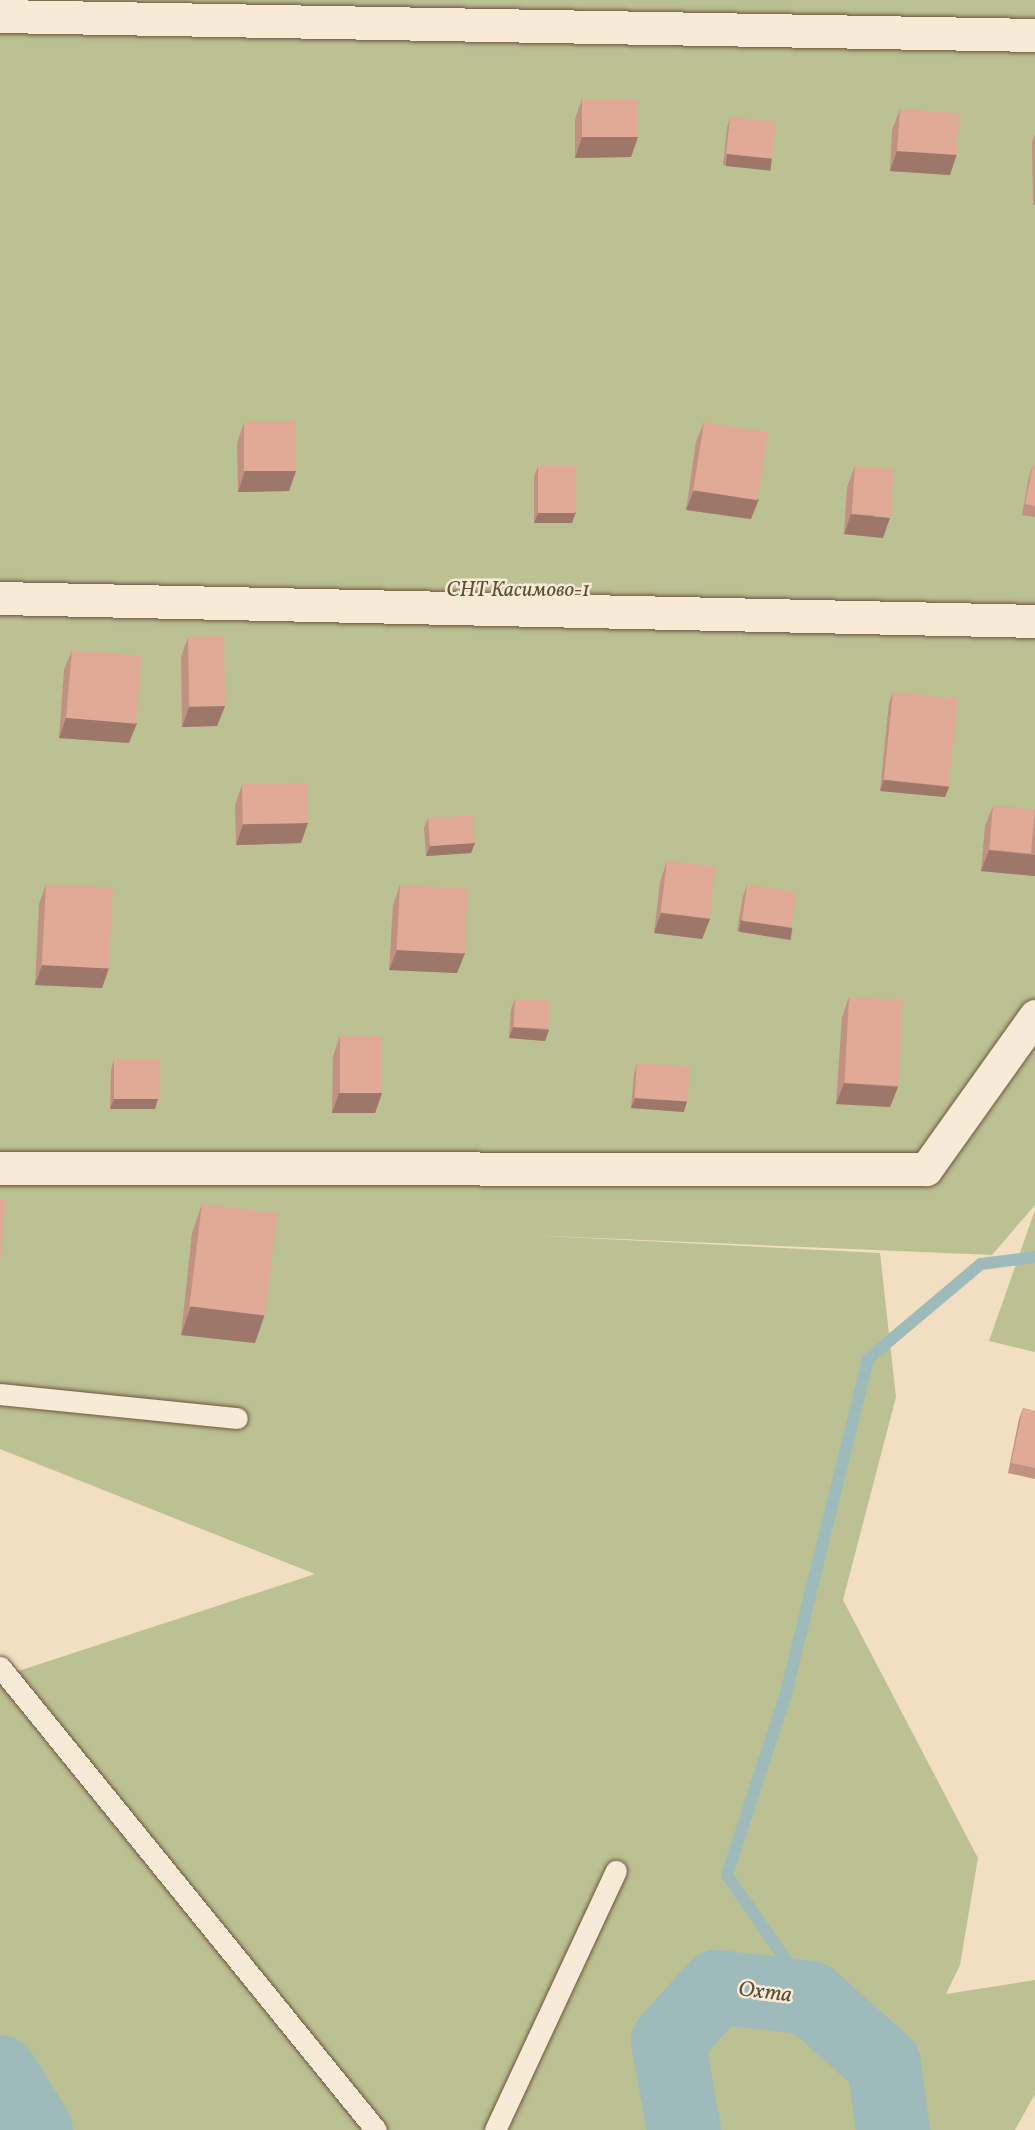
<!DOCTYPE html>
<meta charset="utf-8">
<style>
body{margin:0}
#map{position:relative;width:1035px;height:2130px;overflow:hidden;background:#f2dfc2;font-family:Vollkorn,serif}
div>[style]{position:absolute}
.green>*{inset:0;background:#bbc193}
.stream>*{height:12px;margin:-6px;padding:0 6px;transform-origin:6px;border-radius:6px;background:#9ebabb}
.river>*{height:74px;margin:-37px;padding:0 37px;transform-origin:37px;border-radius:37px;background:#9ebabb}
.roads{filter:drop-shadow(0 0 2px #6f563b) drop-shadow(0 0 2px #6f563b)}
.service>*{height:21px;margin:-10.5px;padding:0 10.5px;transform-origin:10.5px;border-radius:10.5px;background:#f7ead7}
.minor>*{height:33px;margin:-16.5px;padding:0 16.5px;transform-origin:16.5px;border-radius:16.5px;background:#f7ead7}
.wall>*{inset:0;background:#c19282}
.shaded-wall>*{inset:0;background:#9d776a;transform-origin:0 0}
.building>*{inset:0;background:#e0aa97;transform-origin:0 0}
span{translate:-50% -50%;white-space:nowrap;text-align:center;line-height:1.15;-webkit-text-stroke:5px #f7ead7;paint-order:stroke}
.park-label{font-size:21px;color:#614e2f;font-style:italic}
.water-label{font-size:22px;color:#5a4c39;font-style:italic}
</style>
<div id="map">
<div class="green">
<i style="clip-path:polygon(0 0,1035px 0,1035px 1205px,992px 1255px,526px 1235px,880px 1253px,896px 1397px,843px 1600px,978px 1858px,960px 1965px,946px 1994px,1035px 1980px,1035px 2094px,1015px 2130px,0 2130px,0 1677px,315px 1574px,0 1449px)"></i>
<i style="clip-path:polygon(1035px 1210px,1035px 1352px,989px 1341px)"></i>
</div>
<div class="stream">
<i style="left:884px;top:2064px;width:144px;rotate:-133.3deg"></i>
<i style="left:785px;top:1959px;width:102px;rotate:-124.6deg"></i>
<i style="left:727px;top:1875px;width:191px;rotate:-72deg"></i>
<i style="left:786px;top:1693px;width:344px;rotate:-76.2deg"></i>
<i style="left:868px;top:1359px;width:148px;rotate:-40.1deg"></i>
<i style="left:981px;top:1264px;width:54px;rotate:-7.4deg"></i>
</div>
<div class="river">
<i style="left:0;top:2072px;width:68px;rotate:58.2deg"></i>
<i style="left:684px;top:2130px;width:90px;rotate:-100.2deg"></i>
<i style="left:668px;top:2041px;width:73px;rotate:-47.8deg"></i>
<i style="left:717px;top:1987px;width:94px;rotate:6.7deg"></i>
<i style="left:810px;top:1998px;width:99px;rotate:41.7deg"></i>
<i style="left:884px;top:2064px;width:67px;rotate:82.2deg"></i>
</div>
<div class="roads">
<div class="service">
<i style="left:0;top:1394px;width:238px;rotate:5.8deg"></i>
<i style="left:0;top:1667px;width:596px;rotate:50.92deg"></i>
<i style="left:495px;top:2130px;width:286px;rotate:-65deg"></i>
</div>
<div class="minor">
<i style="left:0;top:16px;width:1035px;rotate:1.05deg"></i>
<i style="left:0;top:598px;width:1035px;rotate:1.27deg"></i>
<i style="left:0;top:1168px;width:926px;rotate:0.06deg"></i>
<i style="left:926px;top:1169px;width:188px;rotate:-54.5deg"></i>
</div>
</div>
<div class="wall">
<i style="clip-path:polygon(582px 99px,638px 137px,631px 157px,575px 158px,575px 119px)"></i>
<i style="clip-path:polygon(900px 109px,950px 175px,890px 171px,892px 130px)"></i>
<i style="clip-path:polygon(730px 117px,772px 159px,768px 170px,723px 165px,727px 128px)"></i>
<i style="clip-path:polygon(1035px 133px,1035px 205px,1033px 205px,1032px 142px)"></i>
<i style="clip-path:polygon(704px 422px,751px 519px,686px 510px,696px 442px)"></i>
<i style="clip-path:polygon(244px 423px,296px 471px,289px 491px,238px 492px,237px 443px)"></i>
<i style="clip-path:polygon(1033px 465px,1035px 465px,1035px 517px,1022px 515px,1029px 476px)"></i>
<i style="clip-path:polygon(538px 466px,572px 523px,534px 523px,534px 477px)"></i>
<i style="clip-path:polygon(855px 466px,883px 538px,844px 534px,847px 487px)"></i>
<i style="clip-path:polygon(188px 637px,225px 706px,217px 726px,182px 727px,181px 657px)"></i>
<i style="clip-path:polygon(72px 650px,129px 743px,59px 738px,64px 670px)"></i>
<i style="clip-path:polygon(893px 692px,949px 787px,945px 797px,880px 791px,889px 703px)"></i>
<i style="clip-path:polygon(242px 785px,301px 843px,236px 845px,235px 805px)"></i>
<i style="clip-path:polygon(993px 806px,1035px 810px,1035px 876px,981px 871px,985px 826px)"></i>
<i style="clip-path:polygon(428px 818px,475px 843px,471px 853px,426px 856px,424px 828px)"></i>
<i style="clip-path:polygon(667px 861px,710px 919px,702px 939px,654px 933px,660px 882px)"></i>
<i style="clip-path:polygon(46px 884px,109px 968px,102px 988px,35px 985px,39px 904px)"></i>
<i style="clip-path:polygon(400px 885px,465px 953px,457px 973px,389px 970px,393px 905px)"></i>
<i style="clip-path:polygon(747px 885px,792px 928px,789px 939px,737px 931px,743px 896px)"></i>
<i style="clip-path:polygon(849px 997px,898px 1087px,890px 1107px,836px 1104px,842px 1017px)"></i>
<i style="clip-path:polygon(515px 999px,549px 1030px,545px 1041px,509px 1038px,511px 1009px)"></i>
<i style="clip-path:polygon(340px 1036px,382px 1093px,375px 1113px,332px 1113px,333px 1056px)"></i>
<i style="clip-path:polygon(114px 1059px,155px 1109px,110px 1109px,111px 1070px)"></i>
<i style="clip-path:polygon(637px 1063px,684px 1112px,631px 1108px,634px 1074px)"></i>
<i style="clip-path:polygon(202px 1204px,255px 1343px,181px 1335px,192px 1233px)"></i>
<i style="clip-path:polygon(1023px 1408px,1035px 1411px,1035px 1479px,1008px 1473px,1019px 1419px)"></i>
</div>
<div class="shaded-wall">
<i style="clip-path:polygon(582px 137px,638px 137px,631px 157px,575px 158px)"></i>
<i style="clip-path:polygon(897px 151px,957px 154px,950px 175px,890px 171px)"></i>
<i style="left:727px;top:154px;width:45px;height:12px;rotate:6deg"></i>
<i style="clip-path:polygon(245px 471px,296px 471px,289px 491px,238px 492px)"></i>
<i style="clip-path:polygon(694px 490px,759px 499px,751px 519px,686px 510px)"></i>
<i style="clip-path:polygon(576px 512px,572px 523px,534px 523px,538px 513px)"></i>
<i style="clip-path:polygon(851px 514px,890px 518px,883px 538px,844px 534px)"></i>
<i style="clip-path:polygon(225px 706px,217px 726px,182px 727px,189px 707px)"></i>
<i style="clip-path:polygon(66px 718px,137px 723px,129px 743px,59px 738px)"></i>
<i style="clip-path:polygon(884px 780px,949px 787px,945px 797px,880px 791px)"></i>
<i style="clip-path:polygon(308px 823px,301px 843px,236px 845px,243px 824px)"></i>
<i style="clip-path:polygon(475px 843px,471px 853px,426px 856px,430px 846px)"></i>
<i style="clip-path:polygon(989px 850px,1035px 855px,1035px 876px,981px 871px)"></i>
<i style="clip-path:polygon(661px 913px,710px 919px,702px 939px,654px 933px)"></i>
<i style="left:741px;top:920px;width:52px;height:12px;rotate:9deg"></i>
<i style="clip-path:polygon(397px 950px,465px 953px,457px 973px,389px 970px)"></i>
<i style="clip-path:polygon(42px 965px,109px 968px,102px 988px,35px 985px)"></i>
<i style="clip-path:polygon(513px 1027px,549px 1030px,545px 1041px,509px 1038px)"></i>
<i style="clip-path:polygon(844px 1083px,898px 1087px,890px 1107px,836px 1104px)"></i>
<i style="clip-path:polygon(339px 1093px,382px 1093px,375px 1113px,332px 1113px)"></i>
<i style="clip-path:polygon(635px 1098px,687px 1101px,684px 1112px,631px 1108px)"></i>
<i style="clip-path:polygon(114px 1099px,158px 1099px,155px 1109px,110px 1109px)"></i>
<i style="clip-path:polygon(191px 1306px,265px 1314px,255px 1343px,181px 1335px)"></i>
</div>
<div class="building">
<i style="left:582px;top:99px;width:56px;height:38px"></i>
<i style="left:900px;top:109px;width:60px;height:42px;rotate:4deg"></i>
<i style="left:730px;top:117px;width:46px;height:37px;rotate:6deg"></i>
<i style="left:296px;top:422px;width:49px;height:52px;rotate:90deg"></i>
<i style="left:704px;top:422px;width:65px;height:69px;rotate:9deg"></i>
<i style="clip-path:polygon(1033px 465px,1035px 465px,1035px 506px,1025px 504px)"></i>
<i style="left:538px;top:466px;width:37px;height:47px"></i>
<i style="left:855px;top:466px;width:39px;height:48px;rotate:4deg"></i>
<i style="left:224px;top:636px;width:70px;height:36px;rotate:89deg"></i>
<i style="left:72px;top:650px;width:70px;height:68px;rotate:5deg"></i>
<i style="left:893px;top:692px;width:65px;height:88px;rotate:6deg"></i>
<i style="left:307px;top:783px;width:40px;height:65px;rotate:89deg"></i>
<i style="left:993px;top:806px;width:42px;height:44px;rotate:5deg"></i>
<i style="left:473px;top:815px;width:28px;height:45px;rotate:86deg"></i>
<i style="left:667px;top:861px;width:49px;height:52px;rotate:7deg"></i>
<i style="left:46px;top:884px;width:67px;height:81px;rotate:3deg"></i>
<i style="left:400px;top:885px;width:68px;height:65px;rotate:3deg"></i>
<i style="left:747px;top:885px;width:50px;height:36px;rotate:8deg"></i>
<i style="left:849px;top:997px;width:54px;height:86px;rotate:3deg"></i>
<i style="left:515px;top:999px;width:35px;height:28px;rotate:3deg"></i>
<i style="left:340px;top:1036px;width:42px;height:57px"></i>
<i style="left:114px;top:1059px;width:45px;height:40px"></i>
<i style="left:637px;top:1063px;width:53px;height:35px;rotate:4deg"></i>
<i style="clip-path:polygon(0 1200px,6px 1200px,0 1263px)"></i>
<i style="left:202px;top:1204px;width:76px;height:103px;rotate:7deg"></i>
<i style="clip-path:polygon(1023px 1408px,1035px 1411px,1035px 1468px,1011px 1463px)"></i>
</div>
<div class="park-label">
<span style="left:518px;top:591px">СНТ Касимово-1</span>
</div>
<div class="water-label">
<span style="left:765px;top:1993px;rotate:7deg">Охта</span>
</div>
</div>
